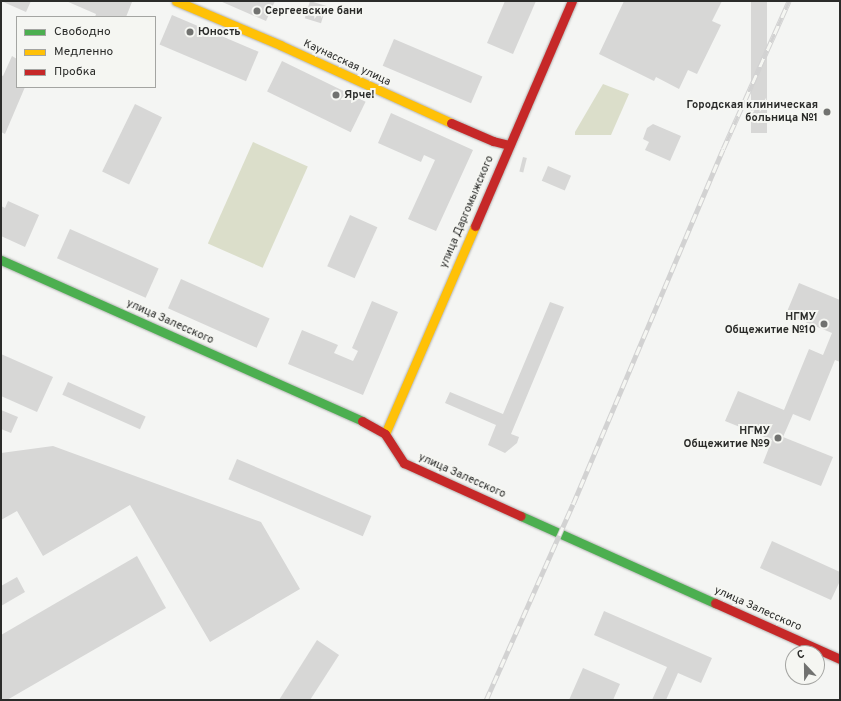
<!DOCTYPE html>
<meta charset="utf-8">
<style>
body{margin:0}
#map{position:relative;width:841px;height:701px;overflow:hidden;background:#f4f5f3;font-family:Overpass,sans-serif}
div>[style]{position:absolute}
.green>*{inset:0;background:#dbdeca;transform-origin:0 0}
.building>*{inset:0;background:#d7d7d6;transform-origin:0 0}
.roads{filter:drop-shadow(0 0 1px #b4b4b3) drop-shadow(0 0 1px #b4b4b3)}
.fast>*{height:9px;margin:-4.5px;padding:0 4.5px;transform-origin:4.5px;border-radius:4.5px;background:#4caf50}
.slow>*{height:9px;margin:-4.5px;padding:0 4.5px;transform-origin:4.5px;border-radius:4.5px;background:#ffc107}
.jam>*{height:9px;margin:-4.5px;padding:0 4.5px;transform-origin:4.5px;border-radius:4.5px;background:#c62828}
.rail>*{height:4.5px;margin-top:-2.25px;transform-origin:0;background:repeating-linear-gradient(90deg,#f5f6f2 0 9px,#d2d2d2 0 18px);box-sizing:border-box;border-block:1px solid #d2d2d2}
.dots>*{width:11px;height:11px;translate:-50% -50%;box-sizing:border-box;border:2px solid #f5f6f2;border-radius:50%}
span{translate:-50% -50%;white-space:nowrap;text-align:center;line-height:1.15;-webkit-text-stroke:4px #f5f6f2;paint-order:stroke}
.poi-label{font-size:11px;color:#2b2c2a;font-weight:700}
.left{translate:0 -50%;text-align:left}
.right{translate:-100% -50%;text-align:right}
.street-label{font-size:11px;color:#2b2c2a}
.frame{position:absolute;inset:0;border:2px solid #2b2c2a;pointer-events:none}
.legend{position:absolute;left:16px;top:16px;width:140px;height:72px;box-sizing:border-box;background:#f5f6f2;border:1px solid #a4a5a2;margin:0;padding:5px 7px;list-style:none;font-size:12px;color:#2b2c2a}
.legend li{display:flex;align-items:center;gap:8px;height:20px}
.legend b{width:20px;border:1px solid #a4a5a2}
.north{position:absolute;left:785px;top:645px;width:40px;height:40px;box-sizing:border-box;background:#f5f6f2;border:1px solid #a4a5a2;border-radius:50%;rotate:338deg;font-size:11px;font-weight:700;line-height:16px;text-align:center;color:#2b2c2a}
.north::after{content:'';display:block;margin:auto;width:14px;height:18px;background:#717270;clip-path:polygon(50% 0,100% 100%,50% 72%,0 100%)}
</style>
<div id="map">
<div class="green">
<i style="clip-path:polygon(603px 84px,629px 94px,611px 135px,575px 135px,575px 132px)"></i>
<i style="left:253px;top:142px;width:60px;height:111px;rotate:24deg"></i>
</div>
<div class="building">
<i style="clip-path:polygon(1px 1px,31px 1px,26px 12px)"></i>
<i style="clip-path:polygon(66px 1px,130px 1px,132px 2px,126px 17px,95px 17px,96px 14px)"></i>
<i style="clip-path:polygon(220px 1px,275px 1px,266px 21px)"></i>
<i style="left:310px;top:1px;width:17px;height:18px;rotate:17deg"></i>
<i style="clip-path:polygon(505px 1px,536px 1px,513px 54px,487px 43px)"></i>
<i style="clip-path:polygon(624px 1px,722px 1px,712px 21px,721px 25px,697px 74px,688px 70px,679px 89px,656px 77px,654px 81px,599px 54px)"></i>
<i style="left:751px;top:1px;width:16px;height:132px"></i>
<i style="left:172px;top:15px;width:94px;height:32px;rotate:23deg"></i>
<i style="left:394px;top:39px;width:96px;height:29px;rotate:23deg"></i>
<i style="clip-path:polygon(12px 56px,17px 59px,17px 87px,25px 87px,5px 134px,1px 132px,1px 75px,3px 76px)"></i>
<i style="left:282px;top:61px;width:93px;height:34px;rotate:26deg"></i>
<i style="left:135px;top:104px;width:30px;height:75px;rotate:26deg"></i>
<i style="clip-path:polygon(391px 113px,473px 150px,436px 231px,408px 219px,435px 160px,424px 155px,421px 162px,378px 143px)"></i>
<i style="clip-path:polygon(653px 124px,681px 136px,670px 161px,645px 150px,649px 142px,643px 139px,647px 128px)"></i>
<i style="left:523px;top:157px;width:4px;height:15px;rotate:14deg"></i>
<i style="left:548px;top:166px;width:25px;height:16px;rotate:23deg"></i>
<i style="clip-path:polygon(8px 201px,39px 215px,25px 247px,1px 236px,1px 206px,5px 208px)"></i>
<i style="left:350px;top:215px;width:30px;height:56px;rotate:24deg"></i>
<i style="left:70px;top:229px;width:97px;height:32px;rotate:24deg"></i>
<i style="left:181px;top:279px;width:97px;height:32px;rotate:24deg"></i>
<i style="clip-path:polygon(799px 283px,840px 300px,840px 362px,835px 360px,810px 421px,793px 414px,783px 437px,833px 457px,821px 486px,763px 463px,772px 440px,725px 421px,738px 391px,784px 410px,809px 349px,823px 355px,832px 333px,786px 314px)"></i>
<i style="clip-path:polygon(372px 301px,398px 312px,363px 395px,288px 364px,302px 330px,338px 345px,334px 353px,353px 361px,358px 351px,352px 348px)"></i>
<i style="clip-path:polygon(550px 302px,564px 307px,511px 434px,519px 437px,517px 443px,505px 453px,488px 445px,496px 425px,445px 403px,450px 392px,503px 414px)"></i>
<i style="clip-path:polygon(1px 354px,53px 377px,37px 412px,1px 396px)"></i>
<i style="left:68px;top:382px;width:85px;height:14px;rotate:24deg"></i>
<i style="clip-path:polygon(1px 410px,18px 417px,11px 433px,1px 429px)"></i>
<i style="clip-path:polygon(53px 446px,261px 522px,300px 589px,210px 642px,130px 505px,43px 556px,17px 511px,1px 520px,1px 453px)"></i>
<i style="left:237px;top:459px;width:146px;height:22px;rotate:23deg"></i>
<i style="clip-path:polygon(772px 541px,840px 572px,840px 581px,831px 600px,760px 568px)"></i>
<i style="clip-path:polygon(137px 556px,166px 608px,7px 700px,1px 700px,1px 635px)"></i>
<i style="clip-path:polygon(17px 577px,25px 592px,1px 606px,1px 586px)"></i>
<i style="clip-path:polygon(604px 611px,712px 658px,701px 683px,678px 673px,666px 700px,652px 700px,667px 667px,594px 635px)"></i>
<i style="clip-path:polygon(317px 640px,339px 655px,310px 700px,279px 700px)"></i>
<i style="clip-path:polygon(583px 668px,620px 684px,613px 700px,569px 700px)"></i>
</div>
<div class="roads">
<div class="fast">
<i style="left:1px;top:260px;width:395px;rotate:24deg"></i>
<i style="left:521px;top:516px;width:213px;rotate:24.2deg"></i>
</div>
<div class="slow">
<i style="left:176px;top:1px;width:113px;rotate:22.9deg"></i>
<i style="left:280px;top:45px;width:188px;rotate:24.5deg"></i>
<i style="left:385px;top:434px;width:227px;rotate:-66.6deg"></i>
</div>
<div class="jam">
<i style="left:451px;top:123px;width:46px;rotate:23.2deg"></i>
<i style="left:493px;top:141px;width:16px;rotate:14deg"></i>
<i style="left:475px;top:226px;width:245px;rotate:-66.7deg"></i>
<i style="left:362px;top:421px;width:26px;rotate:29deg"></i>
<i style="left:385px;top:434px;width:35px;rotate:57deg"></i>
<i style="left:404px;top:463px;width:128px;rotate:24.4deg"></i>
<i style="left:715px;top:603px;width:137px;rotate:24.1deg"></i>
</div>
</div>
<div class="rail">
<i style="left:486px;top:700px;width:214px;rotate:-66.1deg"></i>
<i style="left:573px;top:504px;width:385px;rotate:-67.1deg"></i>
<i style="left:723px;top:149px;width:162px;rotate:-66deg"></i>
</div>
<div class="dots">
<i style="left:257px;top:11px;background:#717270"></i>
<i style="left:190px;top:32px;background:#717270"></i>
<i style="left:336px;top:95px;background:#717270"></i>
<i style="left:827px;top:112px;background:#717270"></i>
<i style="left:824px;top:324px;background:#717270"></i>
<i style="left:778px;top:438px;background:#717270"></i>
</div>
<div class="poi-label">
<span class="left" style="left:265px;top:11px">Сергеевские бани</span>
<span class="left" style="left:198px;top:32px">Юность</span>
<span class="left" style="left:344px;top:95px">Ярче!</span>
<span class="right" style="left:818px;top:112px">Городская клиническая<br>больница №1</span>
<span class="right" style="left:816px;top:324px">НГМУ<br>Общежитие №10</span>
<span class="right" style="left:770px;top:438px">НГМУ<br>Общежитие №9</span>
</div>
<div class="street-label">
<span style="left:347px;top:63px;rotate:25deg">Каунасская улица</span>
<span style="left:467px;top:212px;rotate:-67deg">улица Даргомыжского</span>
<span style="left:170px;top:322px;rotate:24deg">улица Залесского</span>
<span style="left:462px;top:476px;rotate:24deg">улица Залесского</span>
<span style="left:758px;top:609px;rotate:24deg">улица Залесского</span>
</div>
<div class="frame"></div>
<ul class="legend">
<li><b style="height:5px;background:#4caf50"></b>Свободно</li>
<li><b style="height:5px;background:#ffc107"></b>Медленно</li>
<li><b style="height:5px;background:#c62828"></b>Пробка</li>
</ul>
<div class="north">С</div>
</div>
